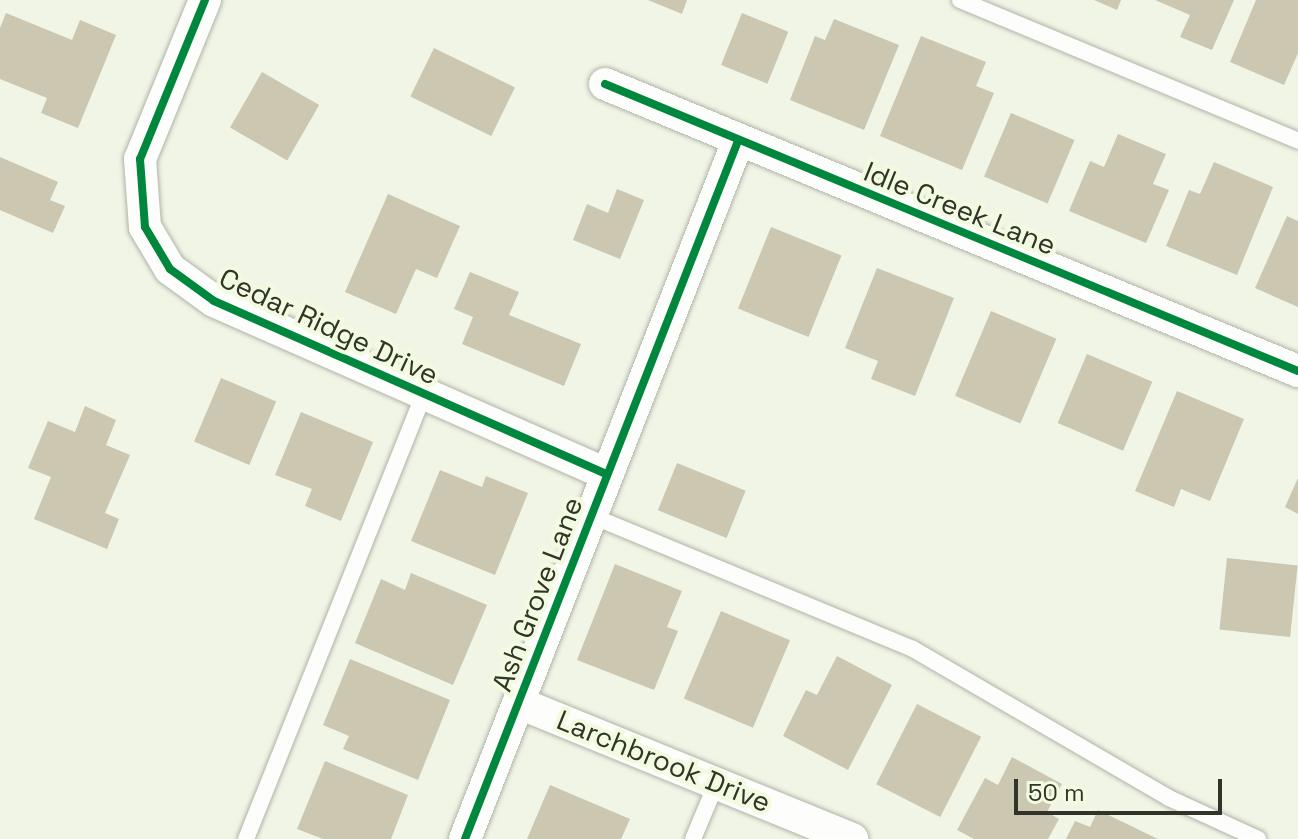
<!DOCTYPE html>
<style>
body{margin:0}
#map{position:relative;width:1298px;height:839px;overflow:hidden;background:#f0f5e6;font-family:"Space Grotesk",sans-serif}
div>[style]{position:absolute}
.building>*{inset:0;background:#cbc7b0;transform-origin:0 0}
.roads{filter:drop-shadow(0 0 2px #b0b4a8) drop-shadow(0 0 2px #b0b4a8)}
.lane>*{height:16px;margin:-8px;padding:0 8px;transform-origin:8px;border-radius:8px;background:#fdfefb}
.street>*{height:32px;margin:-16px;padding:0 16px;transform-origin:16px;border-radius:16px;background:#fdfefb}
.cycleway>*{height:8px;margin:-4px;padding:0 4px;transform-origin:4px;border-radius:4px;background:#00873e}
span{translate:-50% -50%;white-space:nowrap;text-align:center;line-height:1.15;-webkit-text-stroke:8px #f2fbe0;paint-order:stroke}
.street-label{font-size:28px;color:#303429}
.scale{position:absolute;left:1014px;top:779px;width:208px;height:36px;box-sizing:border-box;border:4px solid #303429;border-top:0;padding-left:10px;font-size:24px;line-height:28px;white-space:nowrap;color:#303429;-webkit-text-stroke:6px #f2fbe0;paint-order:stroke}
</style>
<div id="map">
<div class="building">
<i style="clip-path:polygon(648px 0,687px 0,682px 14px)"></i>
<i style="clip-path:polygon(1094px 0,1121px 0,1117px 10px)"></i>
<i style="clip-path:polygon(1155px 0,1234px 0,1212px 50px,1180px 37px,1190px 15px)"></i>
<i style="clip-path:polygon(1256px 0,1298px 0,1298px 53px,1284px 85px,1230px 62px)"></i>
<i style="clip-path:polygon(6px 13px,72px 40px,80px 20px,116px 35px,78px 128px,41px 113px,47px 98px,0 79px,0 28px)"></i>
<i style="left:742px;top:13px;width:50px;height:56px;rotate:22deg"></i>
<i style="clip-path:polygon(834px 19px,899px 45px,864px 130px,790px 100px,815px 36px,825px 40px)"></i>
<i style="clip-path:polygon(921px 36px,986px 62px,976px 86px,994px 93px,962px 170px,880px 136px)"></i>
<i style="left:434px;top:48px;width:90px;height:54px;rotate:26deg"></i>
<i style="left:262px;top:72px;width:66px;height:64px;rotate:30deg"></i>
<i style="left:1011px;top:113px;width:69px;height:69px;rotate:23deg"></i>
<i style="clip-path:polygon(1118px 134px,1166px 154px,1153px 184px,1169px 190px,1146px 243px,1069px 211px,1090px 161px,1104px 167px)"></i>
<i style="clip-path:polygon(0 157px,58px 182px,50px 200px,65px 206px,53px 233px,0 210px)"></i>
<i style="clip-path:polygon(1214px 162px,1273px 187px,1237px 275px,1166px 246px,1189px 190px,1200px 194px)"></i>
<i style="clip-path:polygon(617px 189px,644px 200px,620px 259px,573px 240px,587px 204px,608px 213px)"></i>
<i style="clip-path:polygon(388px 194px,460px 226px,437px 278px,416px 269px,396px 314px,345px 292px)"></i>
<i style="clip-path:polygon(1287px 216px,1298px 221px,1298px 307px,1255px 288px)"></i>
<i style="left:771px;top:227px;width:76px;height:88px;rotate:22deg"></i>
<i style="clip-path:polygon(877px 268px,954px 298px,915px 396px,871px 379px,878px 361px,845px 348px)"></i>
<i style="clip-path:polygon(470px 272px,519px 292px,509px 315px,581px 344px,564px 386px,462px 344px,473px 317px,454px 309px)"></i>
<i style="left:991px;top:311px;width:71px;height:92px;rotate:23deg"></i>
<i style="left:1087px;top:354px;width:71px;height:75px;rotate:23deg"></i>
<i style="left:221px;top:378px;width:60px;height:69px;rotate:23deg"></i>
<i style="clip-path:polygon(1177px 391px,1244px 419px,1210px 501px,1181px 489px,1174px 507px,1135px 491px)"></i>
<i style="clip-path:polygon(85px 406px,116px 420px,106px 445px,130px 455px,105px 513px,119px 519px,107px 549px,34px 519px,51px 477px,28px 468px,48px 421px,75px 432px)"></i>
<i style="clip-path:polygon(301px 412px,373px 442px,341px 521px,305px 506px,312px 489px,275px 475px)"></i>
<i style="left:677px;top:463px;width:74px;height:51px;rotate:22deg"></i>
<i style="clip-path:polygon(440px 470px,482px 487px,486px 476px,528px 493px,495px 575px,411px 541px)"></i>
<i style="clip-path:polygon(1298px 478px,1298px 514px,1285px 507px)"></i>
<i style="left:1227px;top:558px;width:71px;height:72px;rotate:6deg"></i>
<i style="clip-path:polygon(615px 564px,682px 591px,667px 627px,678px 631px,654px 690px,577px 660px)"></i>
<i style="clip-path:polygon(411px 573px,487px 605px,453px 685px,355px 643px,381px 579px,405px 590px)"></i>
<i style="left:721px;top:611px;width:75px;height:95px;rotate:23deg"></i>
<i style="clip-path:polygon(837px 656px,892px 685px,848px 770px,783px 736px,806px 690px,817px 695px)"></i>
<i style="clip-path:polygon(350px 659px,450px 700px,418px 780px,343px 749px,349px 736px,323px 725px)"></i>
<i style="left:917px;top:704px;width:72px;height:90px;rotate:27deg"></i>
<i style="clip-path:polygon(1012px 757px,1062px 784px,1047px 812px,1059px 819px,1048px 839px,974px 839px,957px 830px,985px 778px,998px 785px)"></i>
<i style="clip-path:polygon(325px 761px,408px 795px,391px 839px,323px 839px,297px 829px)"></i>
<i style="clip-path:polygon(550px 785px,630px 819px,621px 839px,527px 839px)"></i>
<i style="clip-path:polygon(1098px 810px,1158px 839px,1066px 839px,1075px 821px,1090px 827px)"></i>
</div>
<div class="roads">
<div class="lane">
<i style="left:960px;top:0;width:366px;rotate:22.6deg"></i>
<i style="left:592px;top:516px;width:347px;rotate:22.5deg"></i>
<i style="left:913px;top:649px;width:296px;rotate:30.2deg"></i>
<i style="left:1169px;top:798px;width:98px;rotate:24.7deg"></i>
<i style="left:246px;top:839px;width:479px;rotate:-68.2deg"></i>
<i style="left:693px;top:839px;width:62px;rotate:-67.2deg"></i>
</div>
<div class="street">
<i style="left:205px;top:0;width:172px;rotate:112.2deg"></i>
<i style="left:140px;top:159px;width:68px;rotate:85.8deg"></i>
<i style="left:145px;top:227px;width:49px;rotate:59.2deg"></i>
<i style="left:170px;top:269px;width:54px;rotate:36deg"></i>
<i style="left:214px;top:301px;width:428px;rotate:23.8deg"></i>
<i style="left:605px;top:84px;width:750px;rotate:22.5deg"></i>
<i style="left:519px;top:703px;width:360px;rotate:22.2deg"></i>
<i style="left:465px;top:839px;width:749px;rotate:-68.64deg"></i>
</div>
</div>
<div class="cycleway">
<i style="left:205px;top:0;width:172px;rotate:112.2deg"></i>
<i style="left:140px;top:159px;width:68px;rotate:85.8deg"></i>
<i style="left:145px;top:227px;width:49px;rotate:59.2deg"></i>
<i style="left:170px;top:269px;width:54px;rotate:36deg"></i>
<i style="left:214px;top:301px;width:428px;rotate:23.8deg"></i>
<i style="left:605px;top:84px;width:750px;rotate:22.5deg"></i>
<i style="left:465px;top:839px;width:749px;rotate:-68.64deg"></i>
</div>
<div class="street-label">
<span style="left:960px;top:208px;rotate:22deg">Idle Creek Lane</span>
<span style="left:329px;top:326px;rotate:25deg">Cedar Ridge Drive</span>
<span style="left:537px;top:594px;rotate:-69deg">Ash Grove Lane</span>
<span style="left:664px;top:761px;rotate:22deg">Larchbrook Drive</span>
</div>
<div class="scale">50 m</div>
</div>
